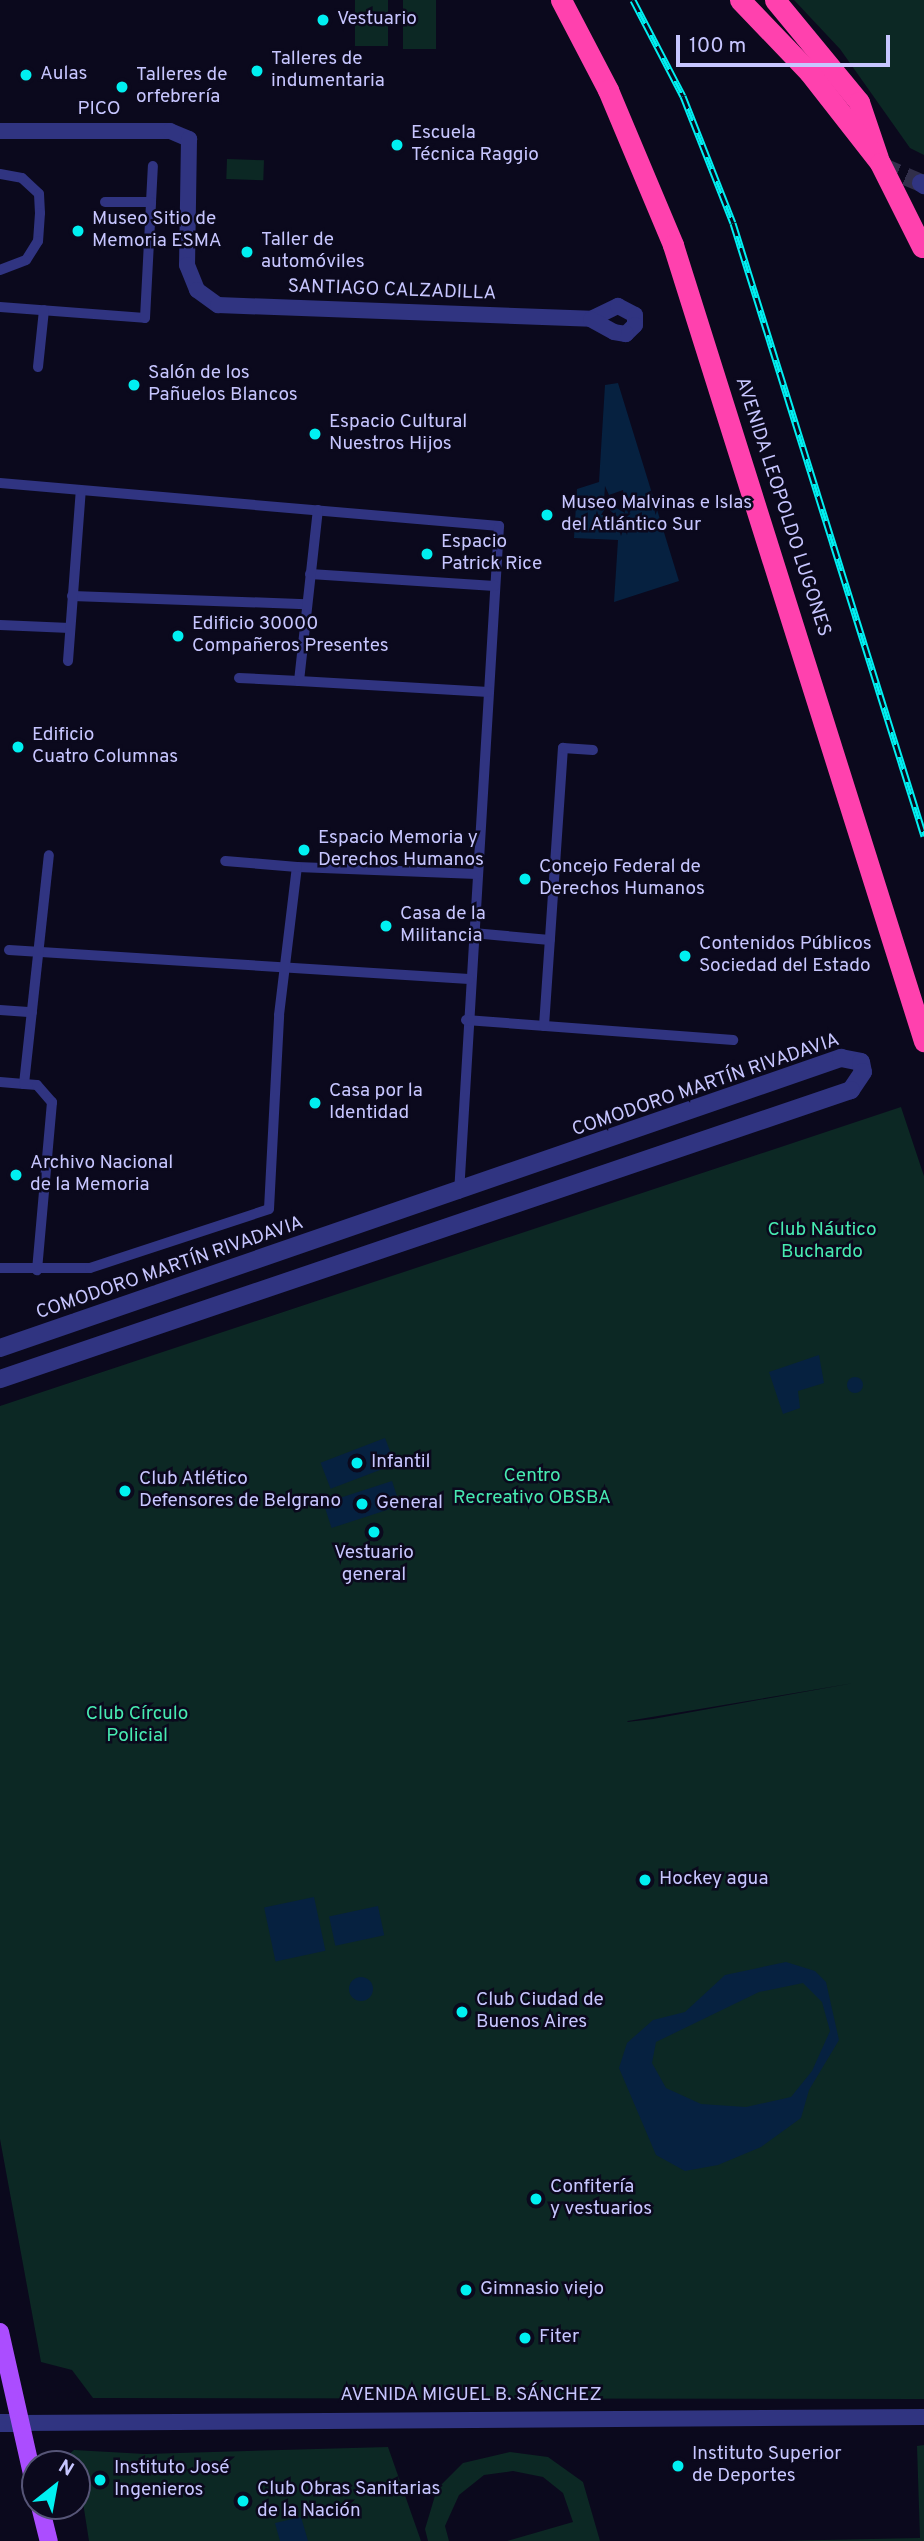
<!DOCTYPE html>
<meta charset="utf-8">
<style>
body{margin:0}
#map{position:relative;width:924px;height:2541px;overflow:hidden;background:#0b091d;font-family:Overpass,sans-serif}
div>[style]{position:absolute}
.green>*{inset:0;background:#0c2824;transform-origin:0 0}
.water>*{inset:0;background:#062140;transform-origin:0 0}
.round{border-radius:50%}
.tertiary-tunnel>*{height:18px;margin-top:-9px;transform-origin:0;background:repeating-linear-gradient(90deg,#312f4a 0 18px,transparent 0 27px)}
.pedestrian>*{height:10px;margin:-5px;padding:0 5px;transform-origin:5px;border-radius:5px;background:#303481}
.minor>*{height:16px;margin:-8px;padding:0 8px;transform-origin:8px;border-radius:8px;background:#303481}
.tertiary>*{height:18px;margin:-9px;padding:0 9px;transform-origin:9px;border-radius:9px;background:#303481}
.primary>*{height:18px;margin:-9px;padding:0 9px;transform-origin:9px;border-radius:9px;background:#ab4dff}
.motorway>*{height:21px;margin:-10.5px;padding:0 10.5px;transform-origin:10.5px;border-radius:10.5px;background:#ff41ae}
.rail>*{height:7px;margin-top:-3.5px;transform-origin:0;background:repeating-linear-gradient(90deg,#0b091d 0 13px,#00f0f1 0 26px);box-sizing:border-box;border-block:2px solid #00f0f1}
.motorway-bridge>*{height:21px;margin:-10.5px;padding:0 10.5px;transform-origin:10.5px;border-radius:10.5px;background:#ff41ae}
.dots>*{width:19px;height:19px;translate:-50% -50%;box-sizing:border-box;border:4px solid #0b091d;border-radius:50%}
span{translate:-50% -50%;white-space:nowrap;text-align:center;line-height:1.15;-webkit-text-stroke:5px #0b091d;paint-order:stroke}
.poi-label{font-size:19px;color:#c7c6ff}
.left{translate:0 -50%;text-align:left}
.street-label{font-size:19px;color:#c7c6ff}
.park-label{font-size:19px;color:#47eab1}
.north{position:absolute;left:21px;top:2450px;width:70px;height:70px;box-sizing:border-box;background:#0b091d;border:2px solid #565577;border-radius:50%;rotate:31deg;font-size:19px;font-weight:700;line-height:28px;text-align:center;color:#c7c6ff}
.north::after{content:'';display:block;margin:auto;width:24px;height:32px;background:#00f0f1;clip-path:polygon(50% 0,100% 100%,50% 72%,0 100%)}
.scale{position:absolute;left:676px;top:35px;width:214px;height:32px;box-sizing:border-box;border:4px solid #c7c6ff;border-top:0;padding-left:9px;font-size:21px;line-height:24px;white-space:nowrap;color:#c7c6ff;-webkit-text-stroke:5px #0b091d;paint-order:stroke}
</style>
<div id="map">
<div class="green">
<i style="left:355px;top:0;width:33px;height:46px"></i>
<i style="left:403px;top:0;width:33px;height:49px"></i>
<i style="clip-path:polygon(794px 0,924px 0,924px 155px,910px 148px,840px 49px)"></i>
<i style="left:227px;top:159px;width:37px;height:20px;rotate:2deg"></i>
<i style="clip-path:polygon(evenodd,901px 1107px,924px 1176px,924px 2399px,93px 2398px,72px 2370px,41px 2362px,0 2139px,0 1406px,901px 1107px,854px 1683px,653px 1719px,627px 1722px,628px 1721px,854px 1683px)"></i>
<i style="clip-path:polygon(924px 2445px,924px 2541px,774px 2541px,920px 2538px,917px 2446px)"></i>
<i style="clip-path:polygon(388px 2447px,421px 2541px,89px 2541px,77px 2464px,67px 2456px,74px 2450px,145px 2454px)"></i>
<i style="clip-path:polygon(510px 2452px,548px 2457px,583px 2482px,600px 2541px,507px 2541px,573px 2522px,563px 2493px,543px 2477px,513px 2471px,484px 2475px,459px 2495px,445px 2526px,449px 2541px,428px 2541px,425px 2529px,437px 2489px,463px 2463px)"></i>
</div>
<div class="water">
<i style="clip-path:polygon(evenodd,618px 383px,679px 581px,614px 602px,618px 540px,574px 538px,577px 489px,599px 482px,605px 385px,618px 383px,605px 486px,609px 495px,623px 490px,625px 513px,604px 501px,605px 486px,618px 383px,606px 507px,619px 518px,630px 517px,627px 535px,624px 527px,621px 536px,616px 520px,609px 525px,611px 515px,601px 515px,606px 507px)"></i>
<i style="clip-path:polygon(819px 1355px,824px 1383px,798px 1391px,800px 1408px,783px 1414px,769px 1372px)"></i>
<i class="round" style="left:847px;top:1377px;width:16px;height:16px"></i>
<i style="left:385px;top:1438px;width:28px;height:69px;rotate:69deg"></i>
<i style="left:392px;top:1481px;width:26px;height:72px;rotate:72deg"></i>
<i style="left:314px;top:1897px;width:55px;height:51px;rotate:78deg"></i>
<i style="left:378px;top:1906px;width:30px;height:50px;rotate:78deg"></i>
<i style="clip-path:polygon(evenodd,786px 1962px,815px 1971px,826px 1982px,839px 2040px,809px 2090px,801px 2118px,761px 2147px,718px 2165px,685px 2171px,656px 2155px,619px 2068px,627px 2043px,653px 2020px,685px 2012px,725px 1975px,786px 1962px,803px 1983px,822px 2002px,830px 2031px,812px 2071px,791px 2097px,746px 2107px,701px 2104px,666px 2088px,652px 2063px,656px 2042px,759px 1992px,803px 1983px)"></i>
<i class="round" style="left:349px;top:1977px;width:24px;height:24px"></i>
<i style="clip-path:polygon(301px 2517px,308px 2541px,280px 2541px,275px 2523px)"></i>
</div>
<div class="tertiary-tunnel">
<i style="left:881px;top:166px;width:43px;rotate:23deg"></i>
</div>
<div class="pedestrian">
<i style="left:0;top:174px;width:22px;rotate:10deg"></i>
<i style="left:22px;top:178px;width:23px;rotate:43deg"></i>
<i style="left:39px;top:194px;width:19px;rotate:87deg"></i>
<i style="left:40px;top:213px;width:28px;rotate:94deg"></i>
<i style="left:38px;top:241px;width:22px;rotate:122deg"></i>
<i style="left:26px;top:260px;width:28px;rotate:159deg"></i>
<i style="left:151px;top:202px;width:36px;rotate:-87deg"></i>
<i style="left:0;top:307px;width:145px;rotate:4.3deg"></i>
<i style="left:145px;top:318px;width:116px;rotate:-87deg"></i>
<i style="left:151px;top:202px;width:46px;rotate:180deg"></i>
<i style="left:38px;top:367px;width:57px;rotate:-84deg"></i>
<i style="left:0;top:483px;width:501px;rotate:4.93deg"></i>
<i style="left:499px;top:526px;width:669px;rotate:93.43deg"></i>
<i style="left:310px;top:574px;width:185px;rotate:3.7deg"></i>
<i style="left:72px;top:596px;width:234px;rotate:2deg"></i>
<i style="left:0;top:625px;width:70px;rotate:2.5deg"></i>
<i style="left:68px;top:661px;width:171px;rotate:-85.7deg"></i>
<i style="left:239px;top:678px;width:60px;rotate:2.9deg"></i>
<i style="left:299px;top:681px;width:172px;rotate:-83.7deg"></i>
<i style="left:299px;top:681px;width:190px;rotate:3.3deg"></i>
<i style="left:297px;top:867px;width:180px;rotate:2.2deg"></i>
<i style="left:473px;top:933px;width:77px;rotate:5.2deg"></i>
<i style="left:9px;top:950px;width:461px;rotate:3.6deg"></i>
<i style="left:0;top:1010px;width:32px;rotate:4deg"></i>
<i style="left:466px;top:1020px;width:268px;rotate:4.3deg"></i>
<i style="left:544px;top:1026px;width:279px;rotate:-86.1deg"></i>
<i style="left:563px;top:748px;width:30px;rotate:4deg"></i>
<i style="left:0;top:1082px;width:24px;rotate:5deg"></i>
<i style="left:24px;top:1084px;width:230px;rotate:-83.8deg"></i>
<i style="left:24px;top:1084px;width:13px;rotate:4deg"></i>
<i style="left:37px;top:1085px;width:23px;rotate:49deg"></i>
<i style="left:52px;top:1102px;width:169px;rotate:95.1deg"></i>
<i style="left:0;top:1268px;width:90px"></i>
<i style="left:90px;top:1268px;width:188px;rotate:-18.2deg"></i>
<i style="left:269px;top:1209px;width:194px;rotate:-87deg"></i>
<i style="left:279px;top:1015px;width:149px;rotate:-83.1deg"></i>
<i style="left:297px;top:867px;width:72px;rotate:-175.2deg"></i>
</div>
<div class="minor">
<i style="left:0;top:131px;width:170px"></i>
<i style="left:170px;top:131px;width:21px;rotate:23deg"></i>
<i style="left:189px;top:139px;width:126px;rotate:90.9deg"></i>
<i style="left:187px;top:265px;width:27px;rotate:68deg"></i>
<i style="left:197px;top:290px;width:26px;rotate:36deg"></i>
<i style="left:218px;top:305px;width:373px;rotate:2.1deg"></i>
<i style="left:591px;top:319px;width:30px;rotate:-26deg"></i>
<i style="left:618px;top:306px;width:19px;rotate:28deg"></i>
<i style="left:635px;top:315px;width:10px;rotate:90deg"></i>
<i style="left:635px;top:325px;width:13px;rotate:135deg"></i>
<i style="left:626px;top:334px;width:12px;rotate:-171deg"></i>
<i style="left:614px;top:332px;width:26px;rotate:-151deg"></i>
<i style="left:18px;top:2423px;width:906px;rotate:-0.38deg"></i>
</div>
<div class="tertiary">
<i style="left:921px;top:183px;width:4px;rotate:34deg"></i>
<i style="left:0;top:1348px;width:890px;rotate:-19.03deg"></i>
<i style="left:841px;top:1058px;width:20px;rotate:11deg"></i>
<i style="left:861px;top:1062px;width:10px;rotate:79deg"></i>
<i style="left:863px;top:1072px;width:22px;rotate:124deg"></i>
<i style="left:851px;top:1090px;width:899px;rotate:161.24deg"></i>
<i style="left:0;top:2423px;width:18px"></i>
</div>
<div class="primary">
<i style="left:0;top:2332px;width:159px;rotate:77.3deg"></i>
<i style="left:40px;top:2506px;width:36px;rotate:76deg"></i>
</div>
<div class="motorway">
<i style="left:561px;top:0;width:102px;rotate:62.4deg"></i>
<i style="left:608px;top:90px;width:168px;rotate:67.2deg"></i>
<i style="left:673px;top:245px;width:835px;rotate:72.5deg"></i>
<i style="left:775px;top:0;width:132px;rotate:50.5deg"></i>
<i style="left:859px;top:102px;width:59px;rotate:71.3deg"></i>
</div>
<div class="rail">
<i style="left:633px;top:0;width:108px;rotate:62.5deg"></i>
<i style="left:683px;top:96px;width:136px;rotate:68.5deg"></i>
<i style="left:733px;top:223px;width:642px;rotate:72.69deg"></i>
</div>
<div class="motorway-bridge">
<i style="left:740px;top:0;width:100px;rotate:46.2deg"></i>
<i style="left:809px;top:72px;width:115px;rotate:52deg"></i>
<i style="left:880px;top:163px;width:94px;rotate:63.4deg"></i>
</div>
<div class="dots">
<i style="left:323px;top:20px;background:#00f0f1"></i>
<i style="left:257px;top:71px;background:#00f0f1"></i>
<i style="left:26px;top:75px;background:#00f0f1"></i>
<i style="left:122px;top:87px;background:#00f0f1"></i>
<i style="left:397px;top:145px;background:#00f0f1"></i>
<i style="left:78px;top:231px;background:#00f0f1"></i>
<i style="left:247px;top:252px;background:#00f0f1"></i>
<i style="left:134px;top:385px;background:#00f0f1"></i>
<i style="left:315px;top:434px;background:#00f0f1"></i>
<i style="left:547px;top:515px;background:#00f0f1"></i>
<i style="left:427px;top:554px;background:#00f0f1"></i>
<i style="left:178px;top:636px;background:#00f0f1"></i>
<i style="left:18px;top:747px;background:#00f0f1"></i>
<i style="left:304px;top:850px;background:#00f0f1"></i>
<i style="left:525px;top:879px;background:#00f0f1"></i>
<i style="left:386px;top:926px;background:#00f0f1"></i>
<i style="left:685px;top:956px;background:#00f0f1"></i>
<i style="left:315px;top:1103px;background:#00f0f1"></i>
<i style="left:16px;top:1175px;background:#00f0f1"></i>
<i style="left:357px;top:1463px;background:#00f0f1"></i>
<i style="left:125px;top:1491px;background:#00f0f1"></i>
<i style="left:362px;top:1504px;background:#00f0f1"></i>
<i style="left:374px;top:1532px;background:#00f0f1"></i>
<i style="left:645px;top:1880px;background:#00f0f1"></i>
<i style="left:462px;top:2012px;background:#00f0f1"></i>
<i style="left:536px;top:2199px;background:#00f0f1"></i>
<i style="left:466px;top:2290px;background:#00f0f1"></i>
<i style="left:525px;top:2338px;background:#00f0f1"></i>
<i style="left:678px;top:2466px;background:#00f0f1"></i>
<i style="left:100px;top:2480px;background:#00f0f1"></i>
<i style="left:243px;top:2501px;background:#00f0f1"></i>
</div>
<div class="poi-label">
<span class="left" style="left:337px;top:20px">Vestuario</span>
<span class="left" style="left:271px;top:71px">Talleres de<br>indumentaria</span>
<span class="left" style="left:40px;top:75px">Aulas</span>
<span class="left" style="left:136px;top:87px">Talleres de<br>orfebrería</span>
<span class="left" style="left:411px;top:145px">Escuela<br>Técnica Raggio</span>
<span class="left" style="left:92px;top:231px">Museo Sitio de<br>Memoria ESMA</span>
<span class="left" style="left:261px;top:252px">Taller de<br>automóviles</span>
<span class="left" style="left:148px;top:385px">Salón de los<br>Pañuelos Blancos</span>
<span class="left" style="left:329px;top:434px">Espacio Cultural<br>Nuestros Hijos</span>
<span class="left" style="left:561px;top:515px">Museo Malvinas e Islas<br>del Atlántico Sur</span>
<span class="left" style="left:441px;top:554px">Espacio<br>Patrick Rice</span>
<span class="left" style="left:192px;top:636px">Edificio 30000<br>Compañeros Presentes</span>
<span class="left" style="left:32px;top:747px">Edificio<br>Cuatro Columnas</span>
<span class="left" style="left:318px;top:850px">Espacio Memoria y<br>Derechos Humanos</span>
<span class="left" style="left:539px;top:879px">Concejo Federal de<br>Derechos Humanos</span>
<span class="left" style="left:400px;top:926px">Casa de la<br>Militancia</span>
<span class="left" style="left:699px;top:956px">Contenidos Públicos<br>Sociedad del Estado</span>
<span class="left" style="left:329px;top:1103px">Casa por la<br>Identidad</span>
<span class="left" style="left:30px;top:1175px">Archivo Nacional<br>de la Memoria</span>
<span class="left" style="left:371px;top:1463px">Infantil</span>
<span class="left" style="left:139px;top:1491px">Club Atlético<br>Defensores de Belgrano</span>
<span class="left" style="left:376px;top:1504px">General</span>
<span style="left:374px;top:1565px">Vestuario<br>general</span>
<span class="left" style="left:659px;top:1880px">Hockey agua</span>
<span class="left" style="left:476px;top:2012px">Club Ciudad de<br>Buenos Aires</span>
<span class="left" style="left:550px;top:2199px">Confitería<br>y vestuarios</span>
<span class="left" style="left:480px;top:2290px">Gimnasio viejo</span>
<span class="left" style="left:539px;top:2338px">Fiter</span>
<span class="left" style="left:692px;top:2466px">Instituto Superior<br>de Deportes</span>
<span class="left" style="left:114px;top:2480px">Instituto José<br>Ingenieros</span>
<span class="left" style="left:257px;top:2501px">Club Obras Sanitarias<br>de la Nación</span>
</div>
<div class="street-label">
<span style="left:99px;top:110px">PICO</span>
<span style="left:392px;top:291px;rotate:2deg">SANTIAGO CALZADILLA</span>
<span style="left:782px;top:507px;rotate:72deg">AVENIDA LEOPOLDO LUGONES</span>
<span style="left:706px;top:1086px;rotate:-19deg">COMODORO MARTÍN RIVADAVIA</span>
<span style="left:170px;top:1269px;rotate:-19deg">COMODORO MARTÍN RIVADAVIA</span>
<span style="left:471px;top:2396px">AVENIDA MIGUEL B. SÁNCHEZ</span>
</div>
<div class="park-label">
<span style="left:822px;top:1242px">Club Náutico<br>Buchardo</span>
<span style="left:532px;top:1488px">Centro<br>Recreativo OBSBA</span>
<span style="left:137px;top:1726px">Club Círculo<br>Policial</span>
</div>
<div class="north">N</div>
<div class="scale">100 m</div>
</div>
